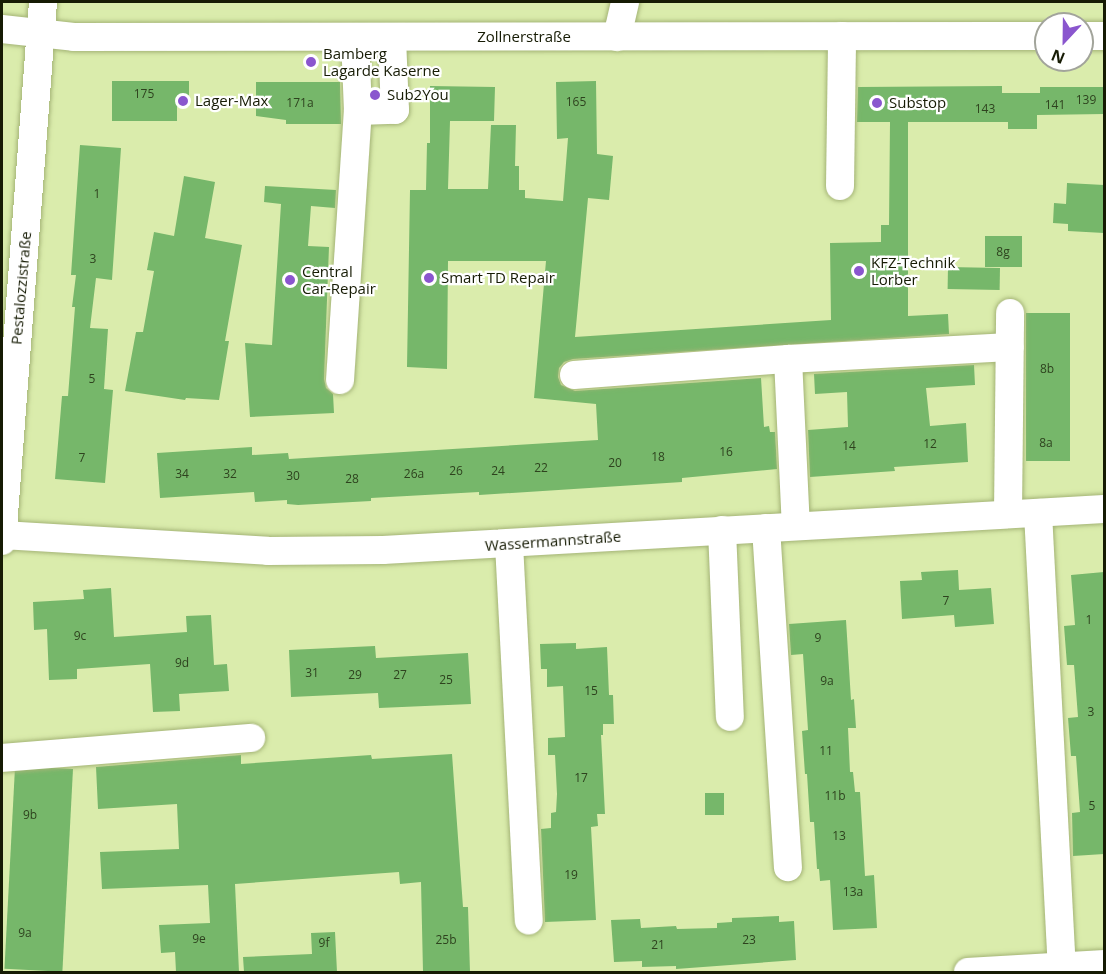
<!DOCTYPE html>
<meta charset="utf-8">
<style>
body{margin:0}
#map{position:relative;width:1106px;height:974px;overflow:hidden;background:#daecac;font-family:"Open Sans",sans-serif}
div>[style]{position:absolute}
.building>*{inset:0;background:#76b76a;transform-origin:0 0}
.roads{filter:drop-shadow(0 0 2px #a4b476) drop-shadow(0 0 2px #a4b476)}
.minor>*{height:28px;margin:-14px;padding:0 14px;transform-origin:14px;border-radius:14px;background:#fff}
.dots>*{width:16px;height:16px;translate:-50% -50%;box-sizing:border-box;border:3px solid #fff;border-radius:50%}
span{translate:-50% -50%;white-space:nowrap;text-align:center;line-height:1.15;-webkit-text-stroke:4.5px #fff;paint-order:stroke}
.number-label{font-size:12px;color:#2e421e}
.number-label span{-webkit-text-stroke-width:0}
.street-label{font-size:15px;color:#161b04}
.poi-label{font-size:15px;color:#161b04}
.left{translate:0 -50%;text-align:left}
.frame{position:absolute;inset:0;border:3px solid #161b04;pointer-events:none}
.north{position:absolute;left:1034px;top:12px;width:60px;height:60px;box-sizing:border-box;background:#fff;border:2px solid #a2a49b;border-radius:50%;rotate:202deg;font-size:16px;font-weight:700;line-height:24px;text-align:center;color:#161b04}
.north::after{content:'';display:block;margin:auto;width:21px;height:27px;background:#8a56ce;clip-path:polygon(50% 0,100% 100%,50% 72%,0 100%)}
</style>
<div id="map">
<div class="building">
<i style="clip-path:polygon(112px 81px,189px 81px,189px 107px,177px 107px,177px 121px,112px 121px)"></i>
<i style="clip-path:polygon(596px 81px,597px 154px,613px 156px,609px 200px,588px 198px,575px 337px,831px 320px,830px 243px,881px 242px,881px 225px,889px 225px,890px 122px,857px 122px,858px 87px,1002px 86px,1002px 93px,1040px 93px,1040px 87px,1104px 87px,1104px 114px,1037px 115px,1037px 129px,1008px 129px,1008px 122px,908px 122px,908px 316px,948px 314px,949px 334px,573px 359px,564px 362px,559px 368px,558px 377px,561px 385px,575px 391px,761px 378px,764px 427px,769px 426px,770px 432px,775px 432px,777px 469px,682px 478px,682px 482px,479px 495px,479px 492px,371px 498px,371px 501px,298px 505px,287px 504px,287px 500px,255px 502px,254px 492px,160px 498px,157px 453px,252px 447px,252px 455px,288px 453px,289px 459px,598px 440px,596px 404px,534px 398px,546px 261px,448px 261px,447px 369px,407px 367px,410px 190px,426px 190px,427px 143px,430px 143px,430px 86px,495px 87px,494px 121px,450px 121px,448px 189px,488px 189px,491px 125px,516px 125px,515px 166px,519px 166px,519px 190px,525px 190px,525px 198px,563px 201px,568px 138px,557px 139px,556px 82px)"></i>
<i style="clip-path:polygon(256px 82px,340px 82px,341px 124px,286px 124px,286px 120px,256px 116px)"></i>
<i style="clip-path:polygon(80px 145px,121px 148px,112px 280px,96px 278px,90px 328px,108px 329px,104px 389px,113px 390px,105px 483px,55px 479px,62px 396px,68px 396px,75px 307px,72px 307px,76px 275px,71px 275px)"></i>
<i style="clip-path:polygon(184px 176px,215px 182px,205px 238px,242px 245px,225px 341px,229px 341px,219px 400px,186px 398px,185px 400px,125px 391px,136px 332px,143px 332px,154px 271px,147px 270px,154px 232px,174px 236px)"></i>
<i style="clip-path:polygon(1067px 183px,1104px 185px,1104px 233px,1068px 231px,1068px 224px,1053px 223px,1054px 203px,1066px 204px)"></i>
<i style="clip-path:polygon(265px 186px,336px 190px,335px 208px,311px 206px,308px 246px,329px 247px,324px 379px,326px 388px,333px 394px,334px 413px,250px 417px,245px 343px,272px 345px,281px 204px,264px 202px)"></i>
<i style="left:985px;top:236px;width:37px;height:31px"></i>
<i style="left:948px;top:267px;width:52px;height:22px;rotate:1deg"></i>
<i style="left:1026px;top:313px;width:44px;height:148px"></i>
<i style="clip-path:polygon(974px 365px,975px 385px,926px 388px,930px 426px,966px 423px,968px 462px,894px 467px,895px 471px,810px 477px,808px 430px,848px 427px,847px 392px,815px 394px,814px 374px)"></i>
<i style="clip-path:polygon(958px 570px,959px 590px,991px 588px,994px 624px,955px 627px,954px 615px,902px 619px,900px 581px,922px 580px,921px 572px)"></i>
<i style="clip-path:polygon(1104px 572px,1104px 854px,1073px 856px,1072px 813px,1080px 812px,1076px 756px,1071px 756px,1068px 718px,1078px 717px,1074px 665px,1067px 665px,1064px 626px,1075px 625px,1071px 575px)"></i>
<i style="clip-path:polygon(111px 588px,114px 637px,187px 632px,186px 616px,211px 615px,214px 665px,227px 664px,229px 691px,179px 694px,180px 711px,153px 712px,150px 664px,77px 669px,77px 679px,49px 680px,47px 629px,34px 630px,33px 602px,84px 599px,83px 590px)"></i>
<i style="clip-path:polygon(846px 620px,851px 700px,854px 699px,856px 728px,848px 728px,850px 772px,853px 772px,855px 792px,860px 792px,865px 876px,874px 875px,877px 928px,833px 930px,830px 880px,820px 881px,819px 869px,817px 869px,814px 822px,810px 822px,807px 774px,805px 774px,802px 731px,808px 730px,803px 654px,791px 655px,789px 624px)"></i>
<i style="clip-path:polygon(576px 643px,576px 649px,607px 647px,609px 695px,613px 695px,614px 724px,603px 724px,603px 735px,601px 735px,605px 814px,597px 814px,598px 826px,591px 827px,596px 920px,545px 922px,541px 829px,551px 828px,551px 813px,556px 812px,557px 794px,555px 755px,548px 755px,548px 738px,565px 737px,563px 686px,547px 687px,547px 669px,541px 669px,540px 644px)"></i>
<i style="clip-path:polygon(375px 646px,376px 658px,468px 653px,471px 704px,379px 708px,378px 693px,291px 697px,289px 650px)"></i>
<i style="clip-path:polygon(452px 754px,463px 907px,468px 907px,470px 972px,423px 972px,421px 882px,400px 884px,399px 872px,235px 884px,239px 972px,176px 972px,175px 952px,161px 953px,159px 925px,210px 923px,208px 885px,102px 889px,100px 852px,179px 849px,177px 804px,98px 809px,96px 767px,241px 755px,241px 764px,371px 755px,372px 759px)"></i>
<i style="left:73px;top:769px;width:203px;height:58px;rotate:93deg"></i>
<i style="left:724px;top:793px;width:22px;height:19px;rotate:90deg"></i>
<i style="clip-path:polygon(779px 916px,779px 922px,794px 921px,796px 960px,676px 969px,676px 966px,642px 967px,642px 961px,614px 962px,611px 920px,640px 919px,641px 928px,676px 926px,677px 929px,717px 928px,717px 923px,732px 922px,732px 918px)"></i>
<i style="clip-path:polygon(335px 932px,337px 972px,244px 972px,243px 957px,312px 954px,311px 933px)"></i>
</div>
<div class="roads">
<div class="minor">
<i style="left:2px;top:29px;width:72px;rotate:6.3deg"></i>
<i style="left:74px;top:37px;width:972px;rotate:-0.06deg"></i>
<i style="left:1082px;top:36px;width:22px"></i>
<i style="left:355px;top:37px;width:74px;rotate:87.7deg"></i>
<i style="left:358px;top:111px;width:37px;rotate:-2deg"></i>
<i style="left:395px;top:110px;width:73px;rotate:-92.4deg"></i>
<i style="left:617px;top:37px;width:36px;rotate:-77deg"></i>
<i style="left:840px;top:186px;width:150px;rotate:-89.2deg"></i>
<i style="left:788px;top:359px;width:167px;rotate:87.3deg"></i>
<i style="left:574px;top:375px;width:215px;rotate:-4.3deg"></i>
<i style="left:788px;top:359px;width:222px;rotate:-3.1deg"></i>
<i style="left:340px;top:380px;width:270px;rotate:-86.2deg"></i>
<i style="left:1038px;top:513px;width:454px;rotate:87deg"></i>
<i style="left:1008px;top:514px;width:201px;rotate:-89.4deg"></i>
<i style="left:766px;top:528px;width:340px;rotate:86.3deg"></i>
<i style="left:722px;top:530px;width:187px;rotate:87.6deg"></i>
<i style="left:2px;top:535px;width:266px;rotate:3.4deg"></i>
<i style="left:268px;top:551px;width:115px;rotate:-0.5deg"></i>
<i style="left:383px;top:550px;width:722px;rotate:-3.25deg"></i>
<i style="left:2px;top:541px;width:541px;rotate:-85.65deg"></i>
<i style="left:509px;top:544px;width:377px;rotate:87deg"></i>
<i style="left:2px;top:758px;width:250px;rotate:-4.6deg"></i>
<i style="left:968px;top:972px;width:136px;rotate:-3.4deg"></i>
</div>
</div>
<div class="dots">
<i style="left:311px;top:62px;background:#8a56ce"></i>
<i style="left:375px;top:95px;background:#8a56ce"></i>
<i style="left:183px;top:101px;background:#8a56ce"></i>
<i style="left:877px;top:103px;background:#8a56ce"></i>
<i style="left:859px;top:271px;background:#8a56ce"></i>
<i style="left:429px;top:278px;background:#8a56ce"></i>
<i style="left:290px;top:280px;background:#8a56ce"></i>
</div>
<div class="number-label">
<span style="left:144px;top:94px">175</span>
<span style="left:1086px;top:100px">139</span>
<span style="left:576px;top:102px">165</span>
<span style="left:300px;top:103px">171a</span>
<span style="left:1055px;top:105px">141</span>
<span style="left:985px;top:109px">143</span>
<span style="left:97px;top:194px">1</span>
<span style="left:1003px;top:252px">8g</span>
<span style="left:93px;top:259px">3</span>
<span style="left:1047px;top:369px">8b</span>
<span style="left:92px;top:379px">5</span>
<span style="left:1046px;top:443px">8a</span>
<span style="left:930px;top:444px">12</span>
<span style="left:849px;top:446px">14</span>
<span style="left:726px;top:452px">16</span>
<span style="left:658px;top:457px">18</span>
<span style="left:82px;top:458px">7</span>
<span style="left:615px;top:463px">20</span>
<span style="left:541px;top:468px">22</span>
<span style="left:456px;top:471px">26</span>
<span style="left:498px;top:471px">24</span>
<span style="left:182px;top:474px">34</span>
<span style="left:230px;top:474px">32</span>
<span style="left:414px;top:474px">26a</span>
<span style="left:293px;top:476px">30</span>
<span style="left:352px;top:479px">28</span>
<span style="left:946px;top:601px">7</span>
<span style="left:1089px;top:620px">1</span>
<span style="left:80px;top:636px">9c</span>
<span style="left:818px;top:638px">9</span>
<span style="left:182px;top:663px">9d</span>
<span style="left:312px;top:673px">31</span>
<span style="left:355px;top:675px">29</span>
<span style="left:400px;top:675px">27</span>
<span style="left:446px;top:680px">25</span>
<span style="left:827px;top:681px">9a</span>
<span style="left:591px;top:691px">15</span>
<span style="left:1091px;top:712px">3</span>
<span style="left:826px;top:751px">11</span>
<span style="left:581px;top:778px">17</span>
<span style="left:835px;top:796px">11b</span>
<span style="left:1092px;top:806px">5</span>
<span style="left:30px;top:815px">9b</span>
<span style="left:839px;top:836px">13</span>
<span style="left:571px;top:875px">19</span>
<span style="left:853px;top:892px">13a</span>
<span style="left:25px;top:933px">9a</span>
<span style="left:199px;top:939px">9e</span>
<span style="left:446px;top:940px">25b</span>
<span style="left:749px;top:940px">23</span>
<span style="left:324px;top:943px">9f</span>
<span style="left:658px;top:945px">21</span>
</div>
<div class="street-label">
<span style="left:524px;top:37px">Zollnerstraße</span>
<span style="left:21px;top:288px;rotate:-85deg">Pestalozzistraße</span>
<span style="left:553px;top:541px;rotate:-4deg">Wassermannstraße</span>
</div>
<div class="poi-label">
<span class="left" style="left:323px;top:62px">Bamberg<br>Lagarde Kaserne</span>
<span class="left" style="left:387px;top:95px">Sub2You</span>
<span class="left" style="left:195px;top:101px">Lager-Max</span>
<span class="left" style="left:889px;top:103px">Substop</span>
<span class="left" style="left:871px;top:271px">KFZ-Technik<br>Lorber</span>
<span class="left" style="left:302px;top:280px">Central<br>Car-Repair</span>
<span class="left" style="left:441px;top:278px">Smart TD Repair</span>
</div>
<div class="frame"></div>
<div class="north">N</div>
</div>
